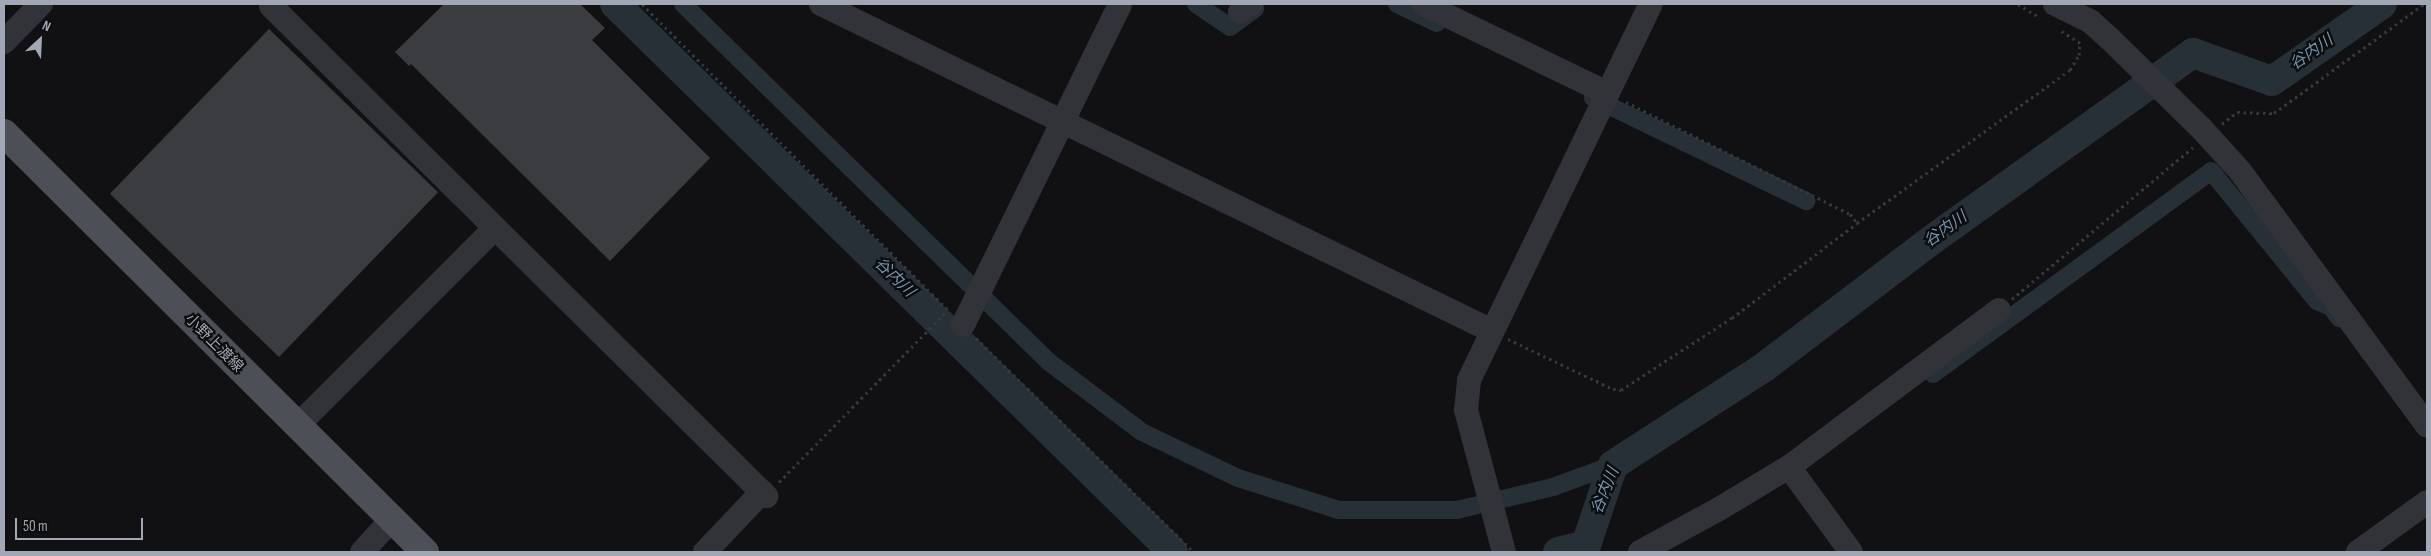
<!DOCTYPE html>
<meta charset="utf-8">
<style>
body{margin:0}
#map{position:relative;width:2431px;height:556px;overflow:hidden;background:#111113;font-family:"Sofia Sans Condensed","Noto Sans JP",sans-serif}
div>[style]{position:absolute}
.canal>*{height:18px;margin:-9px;padding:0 9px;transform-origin:9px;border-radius:9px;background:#272f37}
.river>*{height:30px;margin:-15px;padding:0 15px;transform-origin:15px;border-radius:15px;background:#272f37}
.building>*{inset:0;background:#3a3c40;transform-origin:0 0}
.path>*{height:3px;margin-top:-1.5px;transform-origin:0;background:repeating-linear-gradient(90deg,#38393f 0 2.5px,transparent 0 6.5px)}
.minor>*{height:24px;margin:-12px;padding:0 12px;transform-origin:12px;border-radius:12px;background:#323338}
.major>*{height:28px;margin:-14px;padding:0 14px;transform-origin:14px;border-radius:14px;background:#4d4f57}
span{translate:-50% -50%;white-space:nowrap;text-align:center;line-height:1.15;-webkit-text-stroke:4.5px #0c0c0d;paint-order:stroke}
.street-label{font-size:15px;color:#a1a7b4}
.water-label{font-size:16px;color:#7595b2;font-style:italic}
.frame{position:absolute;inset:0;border:5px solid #a1a7b4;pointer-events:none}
.north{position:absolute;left:15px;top:15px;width:50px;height:50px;-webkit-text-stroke:4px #0c0c0d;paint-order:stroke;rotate:25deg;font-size:14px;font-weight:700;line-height:20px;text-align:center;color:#a1a7b4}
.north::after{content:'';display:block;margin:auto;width:18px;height:22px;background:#a1a7b4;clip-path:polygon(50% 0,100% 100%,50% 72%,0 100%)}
.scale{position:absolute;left:15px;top:518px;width:128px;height:22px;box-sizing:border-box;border:2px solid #a1a7b4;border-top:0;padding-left:6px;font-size:15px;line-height:18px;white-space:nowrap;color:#a1a7b4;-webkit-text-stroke:4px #0c0c0d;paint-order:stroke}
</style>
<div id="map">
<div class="canal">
<i style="left:683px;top:4px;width:512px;rotate:44.37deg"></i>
<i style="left:1049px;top:362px;width:116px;rotate:37deg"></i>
<i style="left:1142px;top:432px;width:106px;rotate:25.6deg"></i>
<i style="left:1238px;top:478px;width:106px;rotate:17.6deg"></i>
<i style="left:1339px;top:510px;width:118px"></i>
<i style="left:1457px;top:510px;width:99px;rotate:-13.5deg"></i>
<i style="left:1553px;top:487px;width:64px;rotate:-20.1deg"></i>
<i style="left:1196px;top:4px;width:41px;rotate:34.1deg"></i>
<i style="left:1230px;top:27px;width:31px;rotate:-36deg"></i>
<i style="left:1397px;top:4px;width:44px;rotate:25.4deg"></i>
<i style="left:1593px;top:98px;width:237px;rotate:25.8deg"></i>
<i style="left:1933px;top:374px;width:344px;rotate:-36.1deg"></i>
<i style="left:2211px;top:171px;width:168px;rotate:50.8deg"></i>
<i style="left:2317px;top:301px;width:15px;rotate:23deg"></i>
<i style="left:2331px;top:307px;width:14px;rotate:54deg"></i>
</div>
<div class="river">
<i style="left:615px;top:4px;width:782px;rotate:44.48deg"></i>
<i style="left:1558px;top:552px;width:29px;rotate:-14deg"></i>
<i style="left:1586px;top:545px;width:84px;rotate:-71.4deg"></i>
<i style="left:1613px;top:465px;width:179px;rotate:-32.9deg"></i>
<i style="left:1763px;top:368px;width:213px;rotate:-37.2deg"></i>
<i style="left:1933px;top:239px;width:320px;rotate:-35.6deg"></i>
<i style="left:2193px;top:53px;width:84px;rotate:19.5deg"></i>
<i style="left:2272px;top:81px;width:134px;rotate:-35deg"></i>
</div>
<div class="building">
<i style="clip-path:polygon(444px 4px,580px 4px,605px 28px,592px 40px,710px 158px,610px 261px,411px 64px,409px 66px,395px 52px)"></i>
<i style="left:269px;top:29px;width:235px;height:229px;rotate:44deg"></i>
</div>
<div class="path">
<i style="left:642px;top:4px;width:434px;rotate:45deg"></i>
<i style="left:2018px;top:4px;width:26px;rotate:32deg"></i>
<i style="left:1626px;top:102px;width:250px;rotate:26.6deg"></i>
<i style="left:1850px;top:214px;width:11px;rotate:52deg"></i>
<i style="left:2222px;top:124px;width:19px;rotate:-39deg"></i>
<i style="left:2237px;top:112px;width:37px;rotate:2deg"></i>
<i style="left:2274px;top:113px;width:185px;rotate:-36deg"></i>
<i style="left:2012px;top:299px;width:236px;rotate:-40deg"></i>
<i style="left:976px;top:338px;width:305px;rotate:44.5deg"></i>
<i style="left:1508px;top:339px;width:116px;rotate:25.5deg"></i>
<i style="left:1613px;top:389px;width:8px;rotate:7deg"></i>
<i style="left:1621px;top:390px;width:132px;rotate:-33deg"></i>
<i style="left:1732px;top:318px;width:157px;rotate:-37.2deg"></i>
<i style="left:1857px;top:223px;width:262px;rotate:-35.7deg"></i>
<i style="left:2070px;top:70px;width:17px;rotate:-59deg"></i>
<i style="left:2079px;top:55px;width:12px;rotate:-85deg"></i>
<i style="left:2080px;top:43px;width:24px;rotate:-147deg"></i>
<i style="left:779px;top:482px;width:238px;rotate:-45.5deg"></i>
</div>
<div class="minor">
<i style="left:821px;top:4px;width:746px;rotate:25.98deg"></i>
<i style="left:1423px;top:4px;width:204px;rotate:25.8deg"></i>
<i style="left:2055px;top:4px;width:39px;rotate:26deg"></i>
<i style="left:2090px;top:21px;width:27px;rotate:42deg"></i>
<i style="left:2110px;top:39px;width:127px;rotate:44.4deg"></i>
<i style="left:2201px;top:128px;width:58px;rotate:47.8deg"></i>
<i style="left:2240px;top:171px;width:316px;rotate:53.7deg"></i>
<i style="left:271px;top:6px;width:697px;rotate:44.71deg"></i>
<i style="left:1240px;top:12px;width:14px;rotate:-36deg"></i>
<i style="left:4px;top:42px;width:53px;rotate:-45.8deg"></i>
<i style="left:963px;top:325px;width:357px;rotate:-63.9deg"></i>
<i style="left:297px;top:426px;width:280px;rotate:-45deg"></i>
<i style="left:1789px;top:467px;width:105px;rotate:53.9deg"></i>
<i style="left:362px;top:552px;width:45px;rotate:-47.7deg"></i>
<i style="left:705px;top:552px;width:83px;rotate:-46.5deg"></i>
<i style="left:1504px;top:552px;width:147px;rotate:-105deg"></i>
<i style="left:1466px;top:410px;width:30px;rotate:-84deg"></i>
<i style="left:1469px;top:380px;width:418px;rotate:-64.2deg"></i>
<i style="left:1640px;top:552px;width:90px;rotate:-28.6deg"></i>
<i style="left:1719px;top:509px;width:82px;rotate:-31deg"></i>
<i style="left:1789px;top:467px;width:262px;rotate:-36.8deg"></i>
<i style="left:2358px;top:552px;width:85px;rotate:-35.9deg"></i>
</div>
<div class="major">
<i style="left:4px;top:133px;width:594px;rotate:44.86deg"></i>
</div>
<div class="street-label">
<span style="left:214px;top:343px;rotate:45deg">小野上渡線</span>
</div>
<div class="water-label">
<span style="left:2312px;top:53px;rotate:-35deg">谷内川</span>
<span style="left:1946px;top:230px;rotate:-36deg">谷内川</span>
<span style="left:894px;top:278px;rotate:44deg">谷内川</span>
<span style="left:1606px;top:491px;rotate:-68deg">谷内川</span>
</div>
<div class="frame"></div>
<div class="north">N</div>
<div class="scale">50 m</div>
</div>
